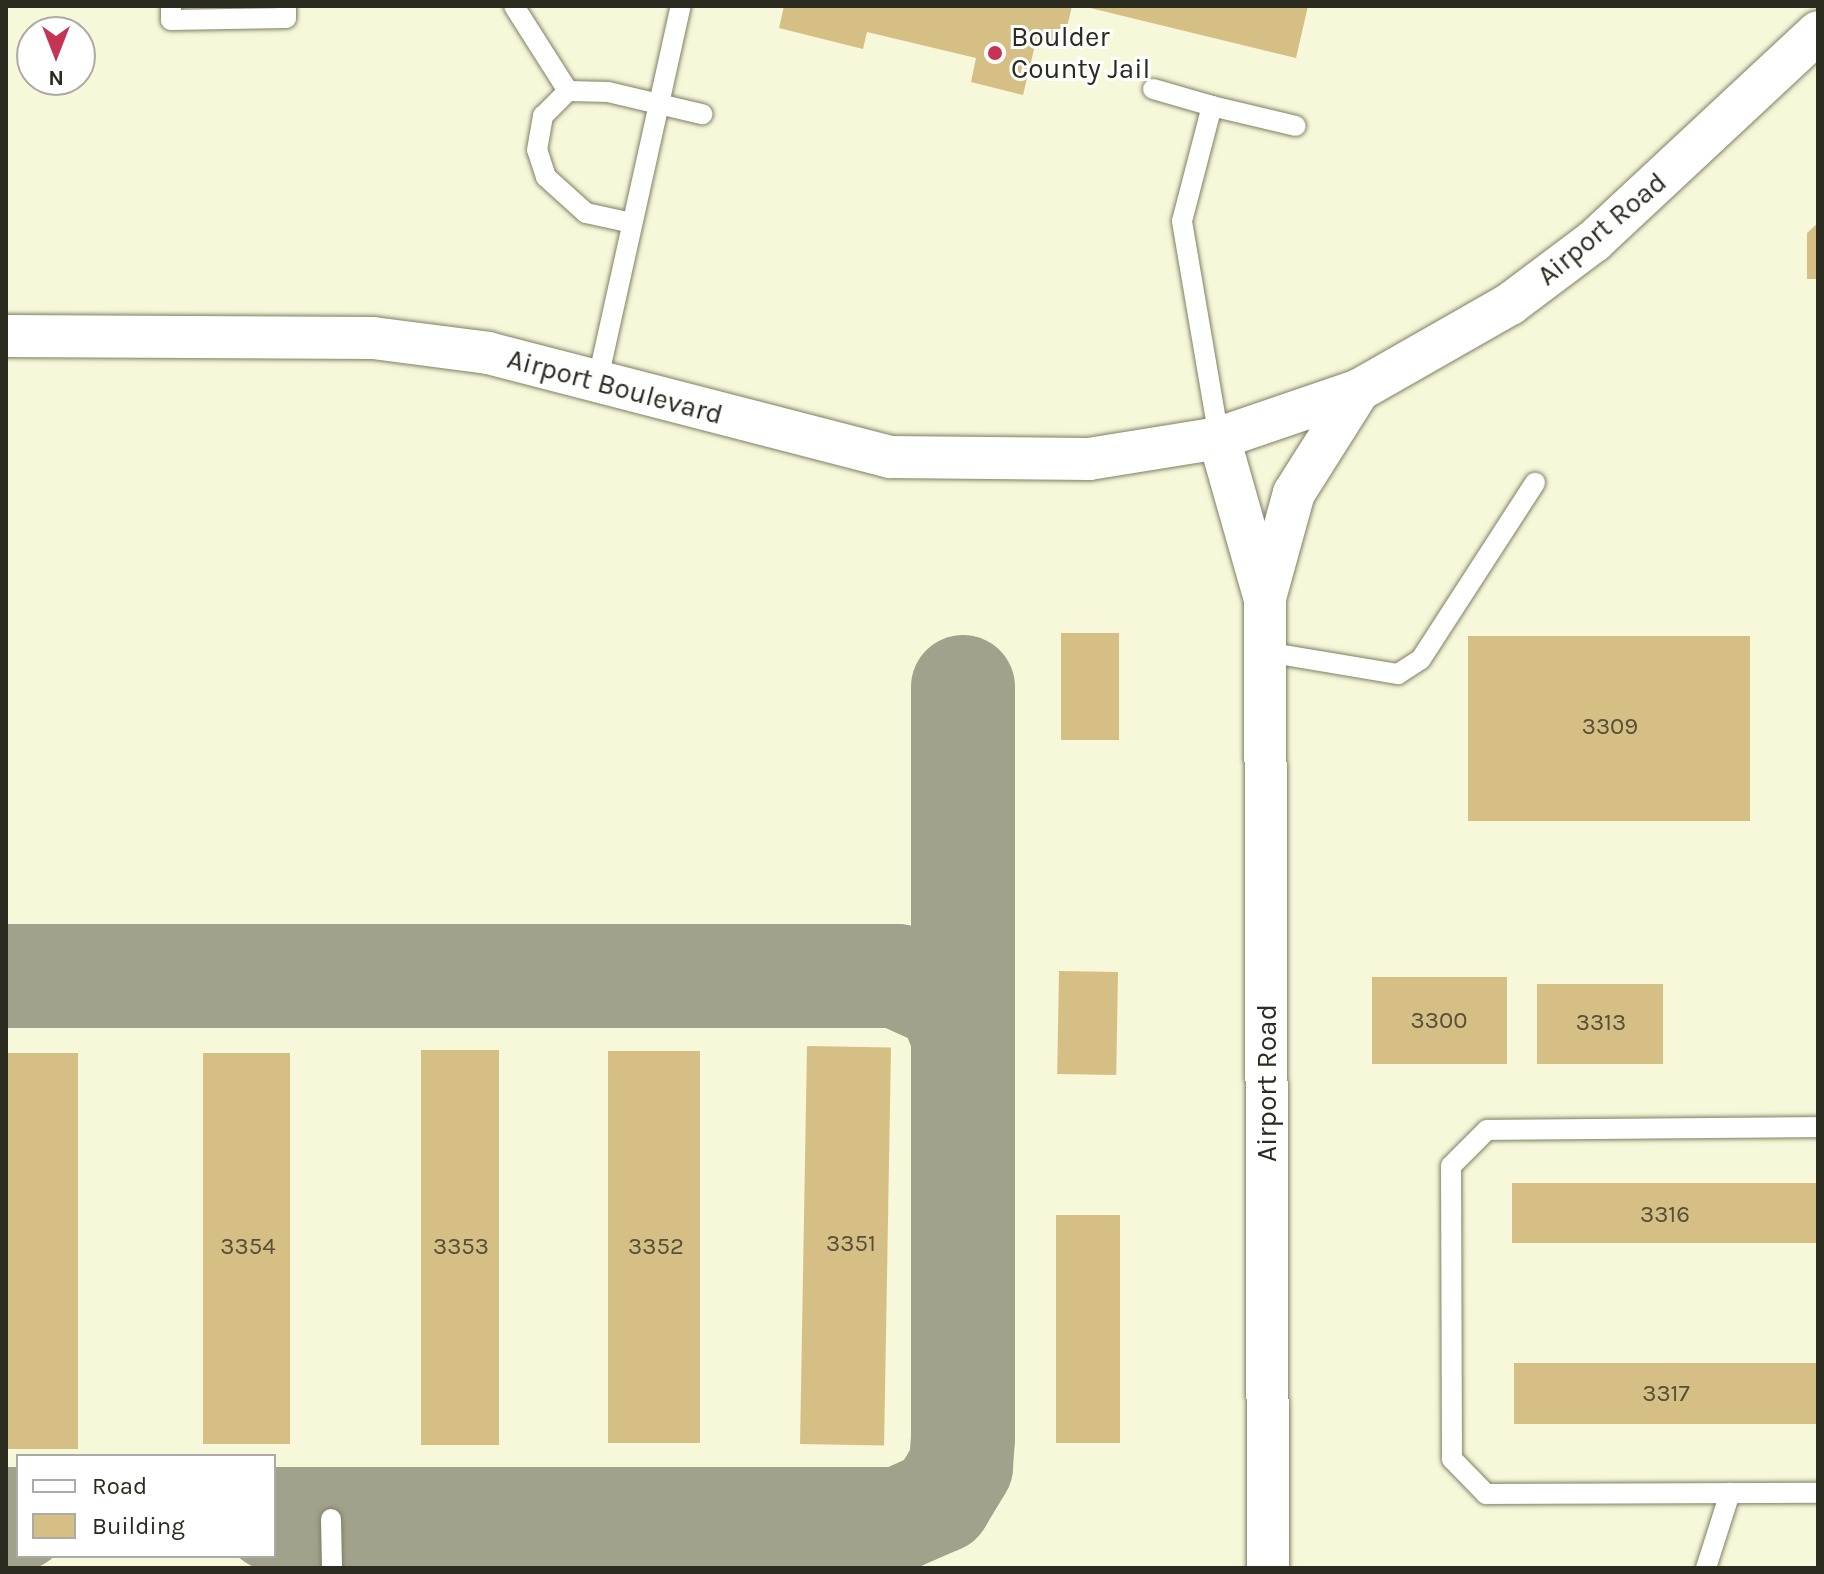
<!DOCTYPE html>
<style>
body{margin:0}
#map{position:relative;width:1824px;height:1574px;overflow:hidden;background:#f7f7d9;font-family:Karla,sans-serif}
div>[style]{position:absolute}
.taxiway>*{height:104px;margin:-52px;padding:0 52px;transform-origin:52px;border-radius:52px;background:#a2a28c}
.building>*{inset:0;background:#d6bf85;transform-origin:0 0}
.roads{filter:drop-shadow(0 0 2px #7f7f64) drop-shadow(0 0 2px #7f7f64)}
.lane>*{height:20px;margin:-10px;padding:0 10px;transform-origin:10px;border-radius:10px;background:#fff}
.street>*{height:42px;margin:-21px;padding:0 21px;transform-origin:21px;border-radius:21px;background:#fff}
.dots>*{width:22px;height:22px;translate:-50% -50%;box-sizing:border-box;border:4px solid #fff;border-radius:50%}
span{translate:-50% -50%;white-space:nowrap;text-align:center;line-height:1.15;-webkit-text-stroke:6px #fff;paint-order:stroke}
.number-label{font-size:24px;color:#565039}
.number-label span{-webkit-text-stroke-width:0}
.poi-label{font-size:28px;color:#2c2b20}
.left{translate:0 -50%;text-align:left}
.street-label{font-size:28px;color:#2c2b20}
.frame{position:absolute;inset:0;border:8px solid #2c2b20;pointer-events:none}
.legend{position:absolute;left:16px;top:1454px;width:260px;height:104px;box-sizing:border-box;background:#fff;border:2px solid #abaaa6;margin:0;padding:10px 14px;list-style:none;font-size:24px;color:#2c2b20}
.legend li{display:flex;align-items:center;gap:16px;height:40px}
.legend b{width:40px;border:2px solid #abaaa6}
.north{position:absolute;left:16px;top:16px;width:80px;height:80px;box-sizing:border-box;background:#fff;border:2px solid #abaaa6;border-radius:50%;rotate:180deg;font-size:22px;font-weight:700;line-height:32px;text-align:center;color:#2c2b20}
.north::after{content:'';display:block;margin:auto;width:28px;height:36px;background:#c53553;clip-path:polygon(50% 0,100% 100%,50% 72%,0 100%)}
</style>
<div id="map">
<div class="taxiway">
<i style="left:6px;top:976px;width:891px"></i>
<i style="left:897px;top:976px;width:56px;rotate:24.3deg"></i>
<i style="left:948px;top:999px;width:40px;rotate:68deg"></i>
<i style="left:6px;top:1519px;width:12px"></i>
<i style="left:274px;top:1519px;width:625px"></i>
<i style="left:899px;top:1519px;width:45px;rotate:-23.7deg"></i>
<i style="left:940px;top:1501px;width:41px;rotate:-59deg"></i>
<i style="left:961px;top:1466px;width:28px;rotate:-86deg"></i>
<i style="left:963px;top:1438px;width:751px;rotate:-90deg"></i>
</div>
<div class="building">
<i style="clip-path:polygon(784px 6px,1072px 6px,1063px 44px,1037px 37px,1023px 95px,971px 82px,976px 58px,867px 32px,863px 49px,779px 28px)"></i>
<i style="clip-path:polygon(1082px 6px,1308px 6px,1296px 58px)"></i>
<i style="clip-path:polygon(1818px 223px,1818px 279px,1807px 279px,1807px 233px)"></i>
<i style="left:1061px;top:633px;width:58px;height:107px"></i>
<i style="left:1468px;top:636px;width:282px;height:185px"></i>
<i style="left:1059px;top:971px;width:59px;height:103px;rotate:1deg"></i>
<i style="left:1372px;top:977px;width:135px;height:87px"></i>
<i style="left:1537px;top:984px;width:126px;height:80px"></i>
<i style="left:807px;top:1046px;width:84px;height:398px;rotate:1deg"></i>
<i style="left:421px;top:1050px;width:78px;height:395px"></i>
<i style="left:608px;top:1051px;width:92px;height:392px"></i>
<i style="left:6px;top:1053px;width:72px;height:396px"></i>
<i style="left:203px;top:1053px;width:87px;height:391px"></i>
<i style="left:1818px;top:1183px;width:60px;height:306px;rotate:90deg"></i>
<i style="left:1056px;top:1215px;width:64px;height:228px"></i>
<i style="left:1818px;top:1363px;width:61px;height:304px;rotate:90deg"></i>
</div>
<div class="roads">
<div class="lane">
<i style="left:171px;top:6px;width:14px;rotate:90deg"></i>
<i style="left:171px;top:20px;width:115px;rotate:-1deg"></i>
<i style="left:286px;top:18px;width:12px;rotate:-90deg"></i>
<i style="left:514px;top:6px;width:101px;rotate:57.6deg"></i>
<i style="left:1153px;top:89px;width:61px;rotate:16.1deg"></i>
<i style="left:632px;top:223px;width:47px;rotate:-167.7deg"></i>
<i style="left:586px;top:213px;width:54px;rotate:-138deg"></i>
<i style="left:546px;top:177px;width:28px;rotate:-108deg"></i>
<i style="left:537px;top:150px;width:35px;rotate:-80deg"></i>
<i style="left:543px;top:116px;width:35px;rotate:-45deg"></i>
<i style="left:568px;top:91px;width:40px;rotate:1.4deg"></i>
<i style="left:608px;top:92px;width:97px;rotate:13.2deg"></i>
<i style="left:598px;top:379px;width:382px;rotate:-77.5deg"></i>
<i style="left:1219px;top:438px;width:220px;rotate:-99.7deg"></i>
<i style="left:1182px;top:221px;width:119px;rotate:-75.4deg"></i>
<i style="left:1212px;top:106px;width:86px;rotate:13.4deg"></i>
<i style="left:1266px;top:652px;width:134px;rotate:9.5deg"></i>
<i style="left:1398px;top:674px;width:27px;rotate:-33deg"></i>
<i style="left:1421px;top:659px;width:210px;rotate:-57.1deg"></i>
<i style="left:1818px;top:1127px;width:331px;rotate:179.5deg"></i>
<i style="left:1487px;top:1130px;width:51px;rotate:135deg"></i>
<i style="left:1451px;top:1166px;width:293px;rotate:89.8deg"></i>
<i style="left:1452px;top:1459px;width:49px;rotate:45.8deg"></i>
<i style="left:1486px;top:1494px;width:332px;rotate:-0.2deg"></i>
<i style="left:331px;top:1519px;width:49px;rotate:88.8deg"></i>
<i style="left:1706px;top:1568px;width:79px;rotate:-72.3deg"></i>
</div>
<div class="street">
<i style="left:6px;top:336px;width:367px;rotate:0.3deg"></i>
<i style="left:373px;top:338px;width:116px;rotate:7.4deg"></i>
<i style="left:488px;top:353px;width:415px;rotate:14.5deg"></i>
<i style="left:890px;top:457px;width:199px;rotate:0.6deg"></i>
<i style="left:1089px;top:459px;width:132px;rotate:-9.2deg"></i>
<i style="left:1219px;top:438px;width:148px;rotate:-18.9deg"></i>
<i style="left:1359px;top:390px;width:174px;rotate:-29.7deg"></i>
<i style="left:1510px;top:304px;width:105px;rotate:-36.9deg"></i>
<i style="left:1594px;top:241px;width:306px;rotate:-43deg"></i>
<i style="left:1219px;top:438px;width:167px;rotate:74.1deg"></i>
<i style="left:1265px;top:599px;width:969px;rotate:89.82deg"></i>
<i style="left:1265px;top:598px;width:109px;rotate:-74.6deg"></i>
<i style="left:1294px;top:493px;width:122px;rotate:-57.7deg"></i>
</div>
</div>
<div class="dots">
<i style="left:995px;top:53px;background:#c53553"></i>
</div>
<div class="number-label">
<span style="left:1610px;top:727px">3309</span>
<span style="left:1439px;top:1021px">3300</span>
<span style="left:1601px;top:1023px">3313</span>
<span style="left:1665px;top:1215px">3316</span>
<span style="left:851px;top:1244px">3351</span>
<span style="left:248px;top:1247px">3354</span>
<span style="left:461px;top:1247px">3353</span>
<span style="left:656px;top:1247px">3352</span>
<span style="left:1666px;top:1394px">3317</span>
</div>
<div class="poi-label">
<span class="left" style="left:1011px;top:53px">Boulder<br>County Jail</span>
</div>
<div class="street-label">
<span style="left:1602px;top:229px;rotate:-40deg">Airport Road</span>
<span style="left:615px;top:387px;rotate:15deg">Airport Boulevard</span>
<span style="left:1267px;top:1083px;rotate:-90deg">Airport Road</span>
</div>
<div class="frame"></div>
<ul class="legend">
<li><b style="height:10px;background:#fff"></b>Road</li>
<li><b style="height:22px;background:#d6bf85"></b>Building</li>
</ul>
<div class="north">N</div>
</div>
